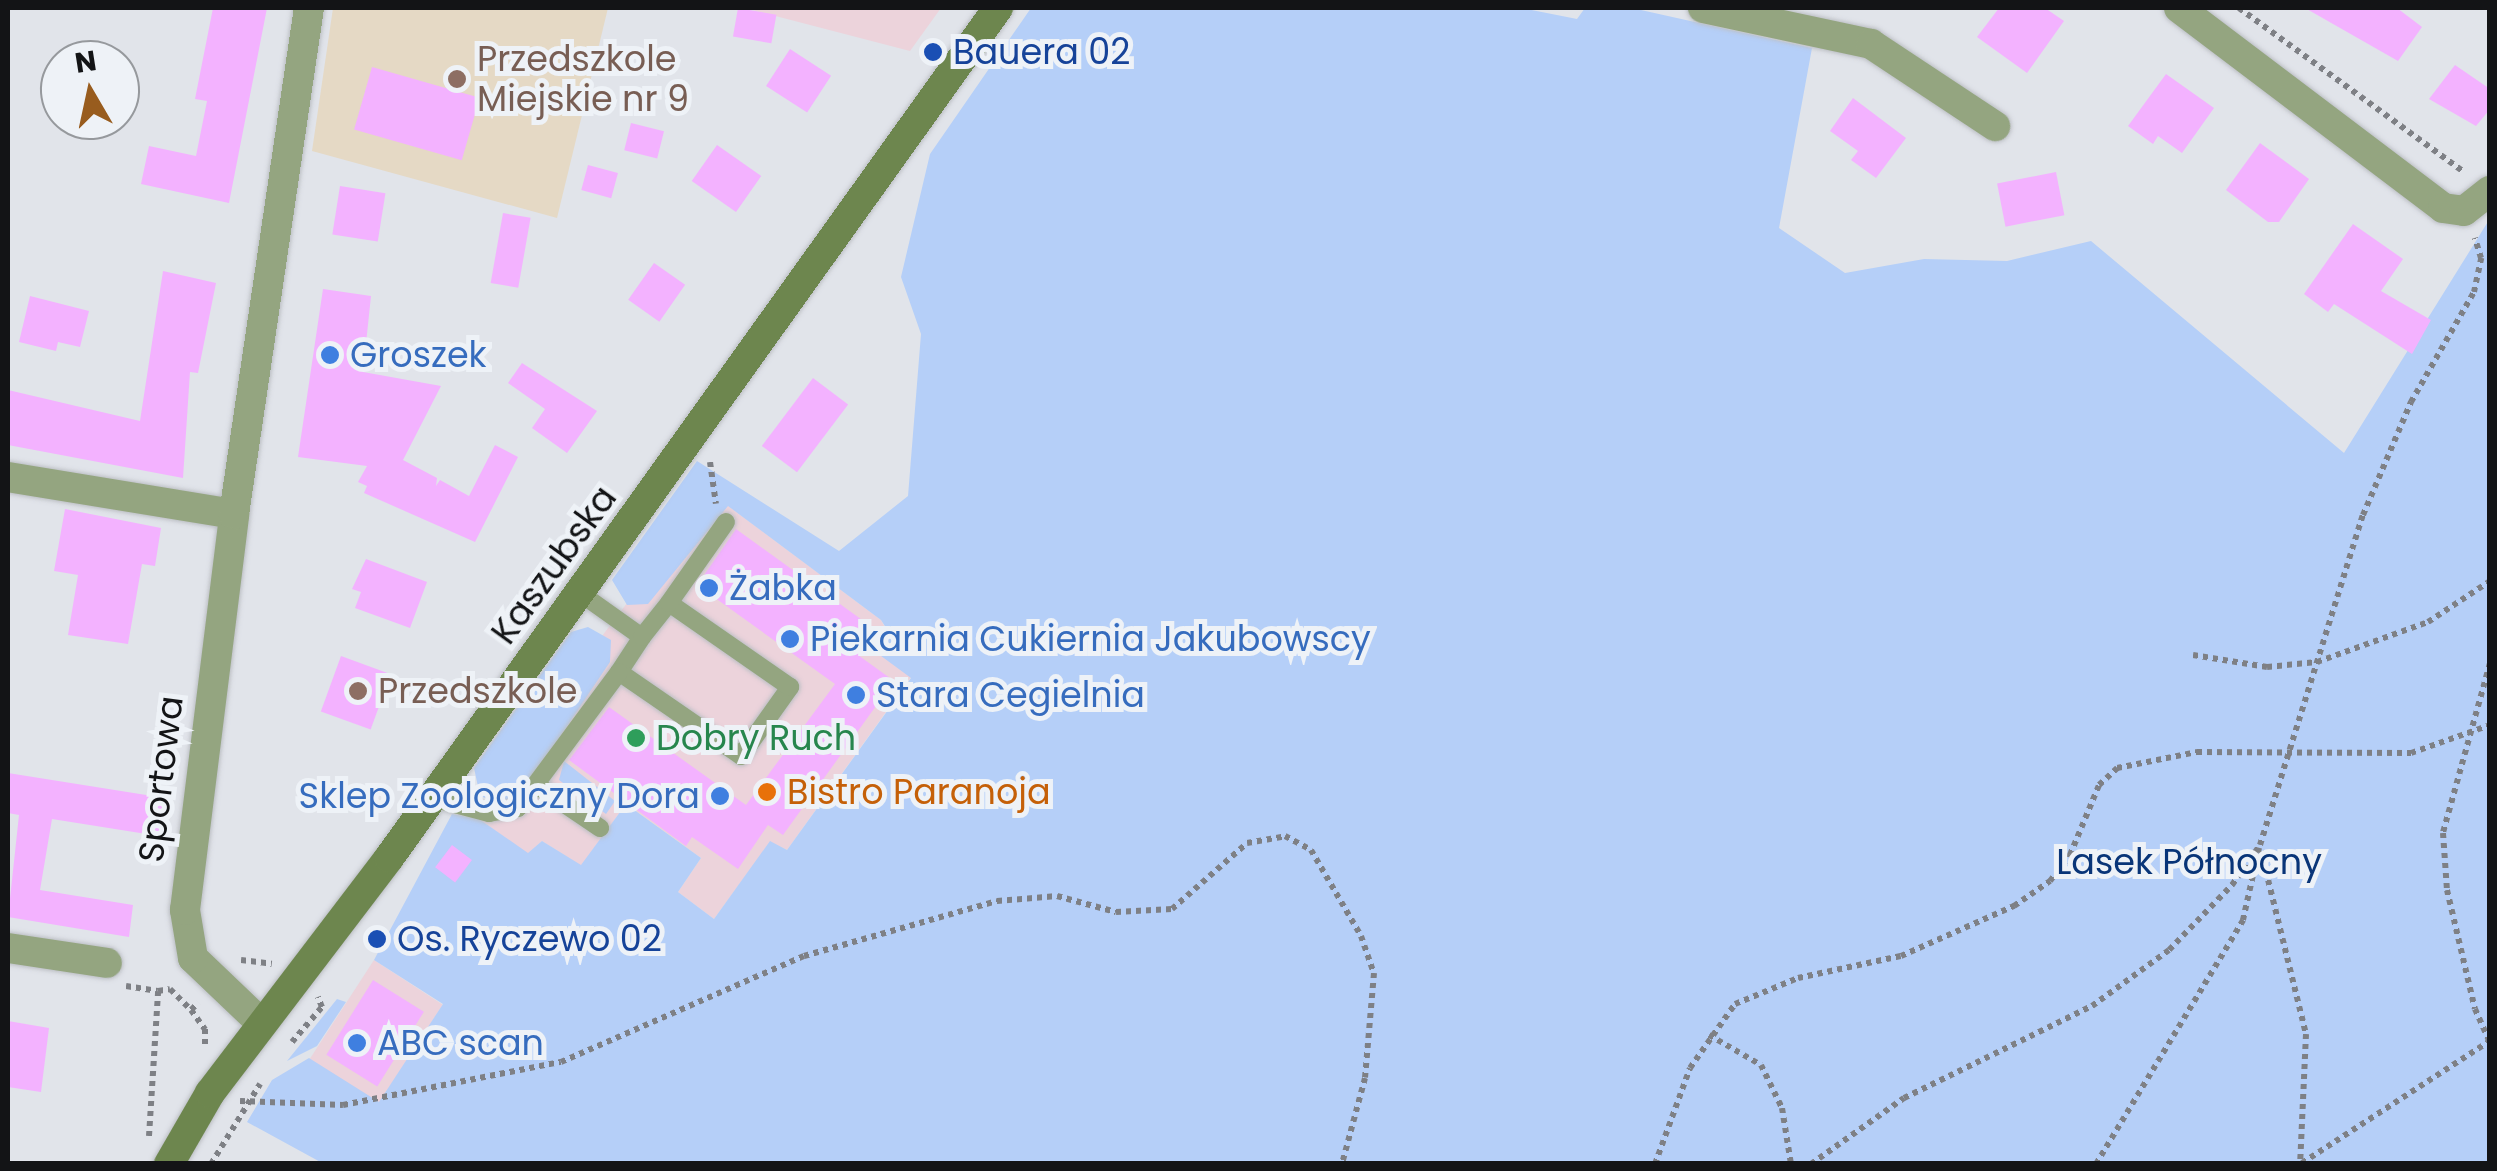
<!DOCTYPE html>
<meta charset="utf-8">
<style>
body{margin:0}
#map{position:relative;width:2497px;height:1171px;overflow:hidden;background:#e1e4ea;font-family:Poppins,sans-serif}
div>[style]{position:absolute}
.commercial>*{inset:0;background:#ecd3db;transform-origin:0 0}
.education>*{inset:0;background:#e5d9c5}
.green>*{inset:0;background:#b5cff8}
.building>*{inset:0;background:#f3b2ff;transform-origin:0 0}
.path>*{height:6px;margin-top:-3px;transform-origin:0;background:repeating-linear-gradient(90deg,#7e8085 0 5px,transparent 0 10px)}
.roads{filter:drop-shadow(0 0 2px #bcbfc4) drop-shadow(0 0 2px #bcbfc4)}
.service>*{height:18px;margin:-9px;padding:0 9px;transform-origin:9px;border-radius:9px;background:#94a580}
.minor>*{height:30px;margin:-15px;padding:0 15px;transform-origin:15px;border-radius:15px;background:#94a580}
.secondary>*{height:30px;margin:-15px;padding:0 15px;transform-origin:15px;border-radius:15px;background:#6d864e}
.dots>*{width:28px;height:28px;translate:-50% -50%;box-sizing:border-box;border:5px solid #eef2f7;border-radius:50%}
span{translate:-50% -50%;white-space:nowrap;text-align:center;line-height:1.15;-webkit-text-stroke:10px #eef2f7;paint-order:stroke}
.transit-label{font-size:35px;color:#164399}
.left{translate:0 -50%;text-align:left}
.education-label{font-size:35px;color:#785e54}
.shop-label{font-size:35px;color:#366cbe}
.right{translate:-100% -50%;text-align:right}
.street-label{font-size:35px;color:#131416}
.leisure-label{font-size:35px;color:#27864d}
.food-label{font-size:35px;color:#c56008}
.park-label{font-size:35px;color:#093578}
.frame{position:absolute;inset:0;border:10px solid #131416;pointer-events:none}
.north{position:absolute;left:40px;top:40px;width:100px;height:100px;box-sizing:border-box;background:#eef2f7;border:2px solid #96999d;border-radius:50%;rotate:351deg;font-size:28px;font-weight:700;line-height:40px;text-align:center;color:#131416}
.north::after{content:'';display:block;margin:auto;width:35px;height:45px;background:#985c1e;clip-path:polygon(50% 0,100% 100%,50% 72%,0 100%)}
</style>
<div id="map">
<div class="commercial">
<i style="clip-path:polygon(745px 8px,941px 8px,910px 51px)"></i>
<i style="clip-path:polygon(711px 493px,881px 620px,911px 677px,787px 850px,770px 842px,714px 919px,678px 892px,701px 858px,626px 804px,581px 866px,542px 841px,528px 854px,479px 819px,605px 632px)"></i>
<i style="left:374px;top:960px;width:82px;height:118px;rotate:33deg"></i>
</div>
<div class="education">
<i style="clip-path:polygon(333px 8px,608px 8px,557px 218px,312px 151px)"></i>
</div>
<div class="green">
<i style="clip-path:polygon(1031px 8px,1521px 8px,1577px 19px,1585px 8px,1632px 8px,1812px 48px,1779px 228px,1845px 273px,1924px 259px,2007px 261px,2091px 241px,2344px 453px,2489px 220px,2489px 1163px,324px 1164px,247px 1122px,272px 1080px,309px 1058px,379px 1102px,443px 1004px,374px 960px,452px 814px,479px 819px,528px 853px,542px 841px,581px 865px,626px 804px,701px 858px,678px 892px,714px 919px,770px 841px,787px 850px,911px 678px,873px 650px,888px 631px,881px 620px,728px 506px,648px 604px,627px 605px,612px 580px,697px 461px,839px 551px,908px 496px,921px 334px,901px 277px,930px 154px)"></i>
<i style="clip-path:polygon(588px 627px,611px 640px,610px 662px,523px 792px,499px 803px,480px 796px,474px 768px,571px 632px)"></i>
<i style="clip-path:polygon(564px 761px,615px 801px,606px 814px,559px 780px)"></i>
<i style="clip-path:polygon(337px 999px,346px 1002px,317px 1046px,287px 1061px)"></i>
</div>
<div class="building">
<i style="clip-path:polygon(213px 8px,267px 8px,229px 203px,141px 184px,149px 146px,196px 156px,207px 101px,195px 99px)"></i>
<i style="left:738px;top:8px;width:39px;height:29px;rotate:10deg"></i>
<i style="clip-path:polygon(1999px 8px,2045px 8px,2064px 21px,2027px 73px,1977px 37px)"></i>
<i style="clip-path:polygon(2305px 8px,2397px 8px,2422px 27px,2398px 61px)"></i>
<i style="left:790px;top:49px;width:49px;height:44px;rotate:33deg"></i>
<i style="clip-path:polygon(2455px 65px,2490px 89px,2490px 109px,2476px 126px,2429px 99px)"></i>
<i style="left:372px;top:67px;width:112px;height:65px;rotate:16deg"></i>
<i style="clip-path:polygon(2166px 74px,2214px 108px,2182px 153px,2158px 136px,2153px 144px,2128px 126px)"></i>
<i style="clip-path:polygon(1853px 98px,1906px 138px,1876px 178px,1851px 160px,1858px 151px,1830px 131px)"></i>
<i style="left:631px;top:123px;width:34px;height:28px;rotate:14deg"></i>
<i style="clip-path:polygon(2260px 143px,2309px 179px,2279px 222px,2268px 222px,2226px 190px)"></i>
<i style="left:717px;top:145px;width:54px;height:44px;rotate:35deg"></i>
<i style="left:588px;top:165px;width:31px;height:26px;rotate:15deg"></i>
<i style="left:2056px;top:172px;width:44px;height:60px;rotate:79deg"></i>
<i style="left:340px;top:186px;width:46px;height:49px;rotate:9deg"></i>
<i style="left:503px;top:213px;width:28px;height:71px;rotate:10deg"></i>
<i style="clip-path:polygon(2353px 224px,2403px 259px,2381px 291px,2431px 320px,2412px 354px,2334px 304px,2328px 312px,2304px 294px)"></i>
<i style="left:654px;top:263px;width:38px;height:45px;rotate:35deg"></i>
<i style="clip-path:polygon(163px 271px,216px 283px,198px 373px,190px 372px,183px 478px,8px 445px,8px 390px,140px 421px)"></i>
<i style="clip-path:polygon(323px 289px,371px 296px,363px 372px,441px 386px,403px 460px,437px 478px,436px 486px,440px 480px,469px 496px,495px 445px,518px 457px,475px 542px,364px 493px,367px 486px,358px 482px,367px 466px,298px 457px)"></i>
<i style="clip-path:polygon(30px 296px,89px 311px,80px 347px,58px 342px,56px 351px,19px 342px)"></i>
<i style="clip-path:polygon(522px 363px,597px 411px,567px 453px,532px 428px,545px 409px,508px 383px)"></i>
<i style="left:813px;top:378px;width:44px;height:85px;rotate:37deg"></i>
<i style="clip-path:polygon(65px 509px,161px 528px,155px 566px,142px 564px,128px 644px,68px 635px,78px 575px,54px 571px)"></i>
<i style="clip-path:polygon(736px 529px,876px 630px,858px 655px,894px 681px,783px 835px,768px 825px,738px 869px,692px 837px,686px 846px,569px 760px,609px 707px,746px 805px,835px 684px,697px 585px)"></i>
<i style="clip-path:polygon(366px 559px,427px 582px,410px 628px,355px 608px,361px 592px,352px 589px)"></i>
<i style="left:341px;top:656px;width:53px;height:59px;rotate:20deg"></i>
<i style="clip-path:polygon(8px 773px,165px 798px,159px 836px,52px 819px,40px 890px,133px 905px,129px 937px,8px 917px,19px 815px,8px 813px)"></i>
<i style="left:452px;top:845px;width:25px;height:28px;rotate:37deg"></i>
<i style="left:373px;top:980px;width:60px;height:88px;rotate:32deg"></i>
<i style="clip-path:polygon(8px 1021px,49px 1028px,41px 1092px,8px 1087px)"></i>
</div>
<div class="path">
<i style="left:2239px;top:8px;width:278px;rotate:36.1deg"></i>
<i style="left:710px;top:462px;width:42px;rotate:81.9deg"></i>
<i style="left:2193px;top:655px;width:75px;rotate:9.2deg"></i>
<i style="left:2267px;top:667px;width:50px;rotate:-5.7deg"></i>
<i style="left:2317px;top:662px;width:118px;rotate:-19.8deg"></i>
<i style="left:2428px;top:622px;width:74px;rotate:-33.5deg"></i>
<i style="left:2490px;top:663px;width:176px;rotate:105.5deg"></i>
<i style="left:2443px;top:833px;width:57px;rotate:86deg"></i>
<i style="left:2447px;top:890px;width:122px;rotate:76.8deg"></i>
<i style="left:2475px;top:1009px;width:37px;rotate:66deg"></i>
<i style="left:2261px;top:851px;width:188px;rotate:76.2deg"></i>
<i style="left:2306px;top:1034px;width:130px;rotate:92.6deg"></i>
<i style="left:241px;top:960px;width:31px;rotate:7deg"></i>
<i style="left:126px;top:986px;width:32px;rotate:9deg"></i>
<i style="left:191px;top:1010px;width:24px;rotate:54deg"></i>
<i style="left:205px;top:1029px;width:20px;rotate:90deg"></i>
<i style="left:1709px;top:1035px;width:60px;rotate:30deg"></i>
<i style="left:1761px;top:1065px;width:48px;rotate:64deg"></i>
<i style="left:1782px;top:1108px;width:57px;rotate:80.9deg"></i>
<i style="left:292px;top:1042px;width:46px;rotate:-49.4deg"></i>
<i style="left:322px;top:1007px;width:11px;rotate:-112deg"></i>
<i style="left:240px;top:1101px;width:103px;rotate:2.2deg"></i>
<i style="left:343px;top:1105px;width:222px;rotate:-11.2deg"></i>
<i style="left:561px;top:1062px;width:265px;rotate:-23.6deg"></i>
<i style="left:804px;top:956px;width:201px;rotate:-15.9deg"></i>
<i style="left:997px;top:901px;width:60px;rotate:-4.8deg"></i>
<i style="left:1057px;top:896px;width:61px;rotate:15.2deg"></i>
<i style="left:1116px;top:912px;width:56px;rotate:-3.1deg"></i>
<i style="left:1172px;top:909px;width:100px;rotate:-41.3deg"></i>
<i style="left:1247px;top:843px;width:39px;rotate:-10deg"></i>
<i style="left:1285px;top:836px;width:30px;rotate:28deg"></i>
<i style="left:1311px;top:850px;width:99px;rotate:59.8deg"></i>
<i style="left:1361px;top:936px;width:39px;rotate:71deg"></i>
<i style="left:1374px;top:973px;width:105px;rotate:94.9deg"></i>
<i style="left:1365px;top:1078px;width:89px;rotate:105deg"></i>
<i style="left:149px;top:1136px;width:145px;rotate:-86.4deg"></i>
<i style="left:158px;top:991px;width:12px;rotate:-9deg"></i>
<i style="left:170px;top:989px;width:30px;rotate:45deg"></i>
<i style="left:191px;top:1010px;width:10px;rotate:-45deg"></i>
<i style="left:2302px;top:1163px;width:222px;rotate:-33deg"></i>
<i style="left:211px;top:1164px;width:94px;rotate:-58.5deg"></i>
<i style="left:1655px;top:1164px;width:102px;rotate:-70deg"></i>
<i style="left:1690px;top:1068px;width:78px;rotate:-54.9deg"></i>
<i style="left:1735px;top:1004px;width:68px;rotate:-22.4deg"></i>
<i style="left:1798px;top:978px;width:105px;rotate:-12.1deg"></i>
<i style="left:1901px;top:956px;width:124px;rotate:-23.9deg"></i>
<i style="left:2014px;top:906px;width:44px;rotate:-34.8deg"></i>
<i style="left:2050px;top:881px;width:33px;rotate:-52deg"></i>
<i style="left:2070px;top:855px;width:76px;rotate:-67.5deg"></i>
<i style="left:2099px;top:785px;width:25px;rotate:-43deg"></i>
<i style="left:2117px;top:768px;width:82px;rotate:-11.3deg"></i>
<i style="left:2197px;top:752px;width:214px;rotate:0.3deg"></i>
<i style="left:2411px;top:753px;width:84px;rotate:-19.5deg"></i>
<i style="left:1811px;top:1164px;width:114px;rotate:-35.4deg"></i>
<i style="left:1904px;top:1098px;width:209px;rotate:-26.1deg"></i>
<i style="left:2092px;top:1006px;width:95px;rotate:-36deg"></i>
<i style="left:2169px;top:950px;width:91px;rotate:-45.9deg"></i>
<i style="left:2232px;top:885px;width:49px;rotate:-55deg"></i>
<i style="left:2260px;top:845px;width:346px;rotate:-72.7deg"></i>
<i style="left:2363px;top:515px;width:123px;rotate:-67deg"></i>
<i style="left:2411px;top:402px;width:127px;rotate:-60.2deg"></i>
<i style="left:2474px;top:292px;width:35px;rotate:-78deg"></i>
<i style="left:2481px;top:258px;width:21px;rotate:-107deg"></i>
<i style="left:2096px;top:1164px;width:285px;rotate:-58.9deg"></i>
<i style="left:2243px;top:920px;width:74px;rotate:-77.5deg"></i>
</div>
<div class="roads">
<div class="service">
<i style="left:580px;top:593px;width:76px;rotate:35.4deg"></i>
<i style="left:642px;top:637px;width:42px;rotate:123.3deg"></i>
<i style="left:619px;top:672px;width:148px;rotate:34.5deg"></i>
<i style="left:741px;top:756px;width:85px;rotate:-54.6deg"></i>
<i style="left:790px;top:687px;width:147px;rotate:-145.2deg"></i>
<i style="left:669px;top:603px;width:43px;rotate:128.5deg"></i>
<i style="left:669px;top:603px;width:99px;rotate:-54.9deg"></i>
<i style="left:538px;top:786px;width:75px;rotate:34.1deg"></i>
<i style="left:432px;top:798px;width:59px;rotate:14.7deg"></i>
<i style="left:489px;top:813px;width:29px;rotate:-10deg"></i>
<i style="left:518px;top:808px;width:169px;rotate:-53.4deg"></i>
</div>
<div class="minor">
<i style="left:1703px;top:8px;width:172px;rotate:12.1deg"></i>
<i style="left:1871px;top:44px;width:149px;rotate:33.5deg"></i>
<i style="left:2179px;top:8px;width:331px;rotate:37.1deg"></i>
<i style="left:2443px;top:208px;width:21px;rotate:8deg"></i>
<i style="left:2464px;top:211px;width:33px;rotate:-38deg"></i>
<i style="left:8px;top:477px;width:229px;rotate:9.3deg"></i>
<i style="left:8px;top:948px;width:100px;rotate:8.6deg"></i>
<i style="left:261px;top:1023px;width:94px;rotate:-136.3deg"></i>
<i style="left:193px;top:958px;width:49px;rotate:-99.5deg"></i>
<i style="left:185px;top:910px;width:399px;rotate:-82.9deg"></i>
<i style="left:234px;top:514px;width:512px;rotate:-81.57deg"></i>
</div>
<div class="secondary">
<i style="left:169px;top:1164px;width:82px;rotate:-60deg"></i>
<i style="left:210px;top:1093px;width:295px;rotate:-52.7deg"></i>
<i style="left:389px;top:858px;width:1046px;rotate:-54.38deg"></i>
</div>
</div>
<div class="dots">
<i style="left:933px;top:52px;background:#1a4fb4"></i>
<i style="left:457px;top:79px;background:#8d6e63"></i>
<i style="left:330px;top:355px;background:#3f7fe0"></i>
<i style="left:709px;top:588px;background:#3f7fe0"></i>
<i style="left:790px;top:639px;background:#3f7fe0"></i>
<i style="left:358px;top:691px;background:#8d6e63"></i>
<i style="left:856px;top:695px;background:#3f7fe0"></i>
<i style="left:636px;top:738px;background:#2e9e5b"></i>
<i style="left:767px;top:792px;background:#e8710a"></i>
<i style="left:720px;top:796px;background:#3f7fe0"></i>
<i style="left:377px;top:939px;background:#1a4fb4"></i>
<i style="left:357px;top:1043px;background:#3f7fe0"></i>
</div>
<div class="transit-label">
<span class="left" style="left:953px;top:52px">Bauera 02</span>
<span class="left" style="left:397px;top:939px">Os. Ryczewo 02</span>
</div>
<div class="education-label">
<span class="left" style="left:477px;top:79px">Przedszkole<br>Miejskie nr 9</span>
<span class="left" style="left:378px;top:691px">Przedszkole</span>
</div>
<div class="shop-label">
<span class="left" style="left:350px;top:355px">Groszek</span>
<span class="left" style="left:729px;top:588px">Żabka</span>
<span class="left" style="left:810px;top:639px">Piekarnia Cukiernia Jakubowscy</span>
<span class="left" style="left:876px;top:695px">Stara Cegielnia</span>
<span class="right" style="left:700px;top:796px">Sklep Zoologiczny Dora</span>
<span class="left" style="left:377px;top:1043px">ABC scan</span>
</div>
<div class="street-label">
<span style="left:554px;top:565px;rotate:-54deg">Kaszubska</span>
<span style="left:161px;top:779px;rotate:-83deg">Sportowa</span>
</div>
<div class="leisure-label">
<span class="left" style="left:656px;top:738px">Dobry Ruch</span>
</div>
<div class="food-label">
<span class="left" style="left:787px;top:792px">Bistro Paranoja</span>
</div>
<div class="park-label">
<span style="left:2189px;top:862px">Lasek Północny</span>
</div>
<div class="frame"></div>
<div class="north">N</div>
</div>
